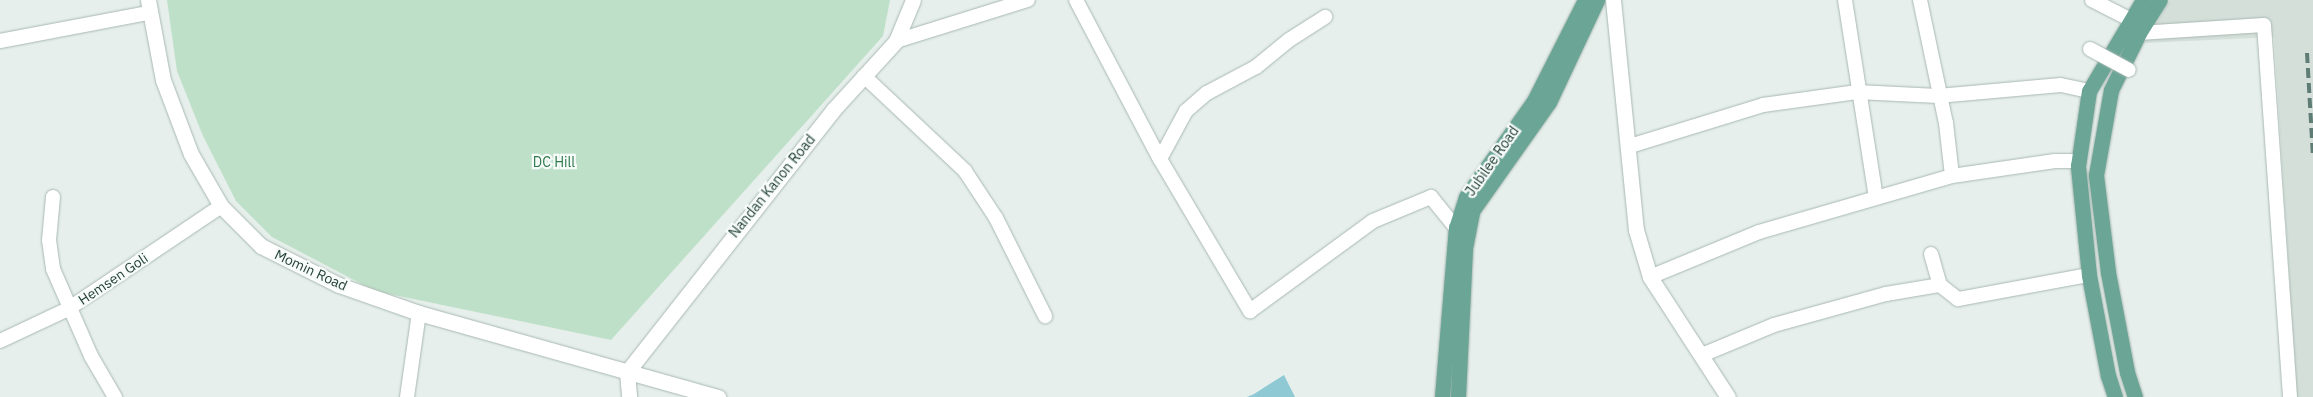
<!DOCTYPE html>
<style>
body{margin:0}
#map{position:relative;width:2313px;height:397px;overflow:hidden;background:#e6efeb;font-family:"IBM Plex Sans",sans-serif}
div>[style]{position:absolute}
.built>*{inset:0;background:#d4dfda}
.green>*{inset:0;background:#bfe0c8}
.water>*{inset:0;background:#8ec9d4}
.roads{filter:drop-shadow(0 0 1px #a8b8b2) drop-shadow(0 0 1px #a8b8b2)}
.street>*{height:14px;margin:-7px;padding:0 7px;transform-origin:7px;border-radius:7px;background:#fff}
.secondary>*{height:15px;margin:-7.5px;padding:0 7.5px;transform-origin:7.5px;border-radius:7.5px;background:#fff}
.primary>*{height:15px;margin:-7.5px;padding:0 7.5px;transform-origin:7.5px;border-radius:7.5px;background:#6aa596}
.rail>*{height:4px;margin-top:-2px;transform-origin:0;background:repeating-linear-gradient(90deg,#5f7d75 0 10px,transparent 0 15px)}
.bridges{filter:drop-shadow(0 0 1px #a8b8b2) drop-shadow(0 0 1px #a8b8b2)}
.street-bridge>*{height:14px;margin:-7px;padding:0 7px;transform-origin:7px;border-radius:7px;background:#fff}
span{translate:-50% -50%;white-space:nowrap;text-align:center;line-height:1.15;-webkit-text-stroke:4.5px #f7fbf9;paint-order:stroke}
.street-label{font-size:14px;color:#24423a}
.park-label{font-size:14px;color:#2d7a4b}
</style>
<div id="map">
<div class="built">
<i style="clip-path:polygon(2170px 0,2313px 0,2313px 397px,2297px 397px,2274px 37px,2145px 43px)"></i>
</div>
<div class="green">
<i style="clip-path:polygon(167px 0,890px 0,883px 36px,611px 340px,375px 291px,272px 237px,236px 201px,203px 136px,177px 71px)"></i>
</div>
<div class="water">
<i style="clip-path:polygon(1284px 375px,1295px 397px,1247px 397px,1254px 394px)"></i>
</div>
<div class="roads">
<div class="street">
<i style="left:1076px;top:0;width:180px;rotate:62.2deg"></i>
<i style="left:1160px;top:159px;width:177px;rotate:59.4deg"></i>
<i style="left:1250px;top:311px;width:152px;rotate:-36.2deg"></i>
<i style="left:1373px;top:221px;width:63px;rotate:-22.5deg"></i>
<i style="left:1431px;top:197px;width:40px;rotate:51deg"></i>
<i style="left:1845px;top:0;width:200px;rotate:81.1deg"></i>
<i style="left:1920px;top:0;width:126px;rotate:78.1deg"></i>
<i style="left:1946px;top:123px;width:53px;rotate:83.5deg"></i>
<i style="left:2092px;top:0;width:44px;rotate:27.1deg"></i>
<i style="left:2139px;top:33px;width:125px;rotate:-3.7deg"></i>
<i style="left:2264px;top:25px;width:373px;rotate:86deg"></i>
<i style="left:0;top:41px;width:151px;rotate:-10.7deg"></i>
<i style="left:896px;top:41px;width:138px;rotate:-17.3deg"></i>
<i style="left:864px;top:76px;width:139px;rotate:43.2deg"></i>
<i style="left:965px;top:171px;width:56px;rotate:56.6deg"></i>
<i style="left:996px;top:218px;width:110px;rotate:63.4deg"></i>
<i style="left:1630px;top:146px;width:139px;rotate:-17.1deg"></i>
<i style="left:1763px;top:105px;width:95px;rotate:-7.9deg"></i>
<i style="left:1857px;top:92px;width:81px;rotate:2.8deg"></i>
<i style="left:1938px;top:96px;width:123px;rotate:-5.1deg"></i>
<i style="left:2061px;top:85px;width:29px;rotate:12deg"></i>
<i style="left:1160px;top:159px;width:55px;rotate:-61.6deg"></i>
<i style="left:1186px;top:111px;width:28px;rotate:-41deg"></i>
<i style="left:1207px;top:93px;width:55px;rotate:-28deg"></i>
<i style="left:1256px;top:67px;width:43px;rotate:-39.3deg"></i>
<i style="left:1289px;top:40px;width:43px;rotate:-32.6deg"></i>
<i style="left:53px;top:197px;width:43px;rotate:95.3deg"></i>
<i style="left:49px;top:240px;width:29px;rotate:82deg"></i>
<i style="left:53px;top:269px;width:95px;rotate:66.4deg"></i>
<i style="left:91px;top:356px;width:48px;rotate:59.7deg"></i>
<i style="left:1931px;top:254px;width:32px;rotate:74deg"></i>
<i style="left:1940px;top:285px;width:23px;rotate:38deg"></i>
<i style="left:1958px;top:299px;width:133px;rotate:-10.4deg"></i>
<i style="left:1650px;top:277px;width:118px;rotate:-22.4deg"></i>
<i style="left:1759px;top:232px;width:201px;rotate:-16.2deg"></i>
<i style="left:1952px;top:176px;width:104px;rotate:-8.3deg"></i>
<i style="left:2055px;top:161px;width:24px"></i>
<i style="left:0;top:341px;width:75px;rotate:-25.2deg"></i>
<i style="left:68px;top:309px;width:184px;rotate:-33.9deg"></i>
<i style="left:1702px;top:355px;width:78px;rotate:-22.6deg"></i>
<i style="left:1774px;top:325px;width:116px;rotate:-15.5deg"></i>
<i style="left:1886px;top:294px;width:55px;rotate:-9.5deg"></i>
<i style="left:407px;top:397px;width:85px;rotate:-81.9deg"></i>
</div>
<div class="secondary">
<i style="left:148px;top:0;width:81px;rotate:79.4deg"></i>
<i style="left:163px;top:80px;width:79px;rotate:69.3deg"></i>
<i style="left:191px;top:154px;width:60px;rotate:60deg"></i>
<i style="left:221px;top:206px;width:57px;rotate:45deg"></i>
<i style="left:261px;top:246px;width:87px;rotate:26.6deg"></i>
<i style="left:339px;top:285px;width:85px;rotate:19.3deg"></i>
<i style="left:419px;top:313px;width:311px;rotate:15.7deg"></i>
<i style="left:1613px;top:0;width:231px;rotate:84.3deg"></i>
<i style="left:1636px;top:230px;width:49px;rotate:73.4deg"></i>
<i style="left:1650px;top:277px;width:143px;rotate:57deg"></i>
<i style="left:627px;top:372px;width:335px;rotate:-51.8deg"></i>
<i style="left:834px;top:109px;width:92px;rotate:-47.6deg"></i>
<i style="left:896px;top:41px;width:44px;rotate:-67.5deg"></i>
<i style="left:627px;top:372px;width:25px;rotate:85deg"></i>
</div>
<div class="primary">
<i style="left:1442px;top:397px;width:170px;rotate:-85.3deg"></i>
<i style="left:1456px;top:228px;width:33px;rotate:-72deg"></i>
<i style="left:1466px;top:197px;width:118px;rotate:-54.7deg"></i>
<i style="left:1534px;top:101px;width:113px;rotate:-63.2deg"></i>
<i style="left:1458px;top:397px;width:149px;rotate:-87.3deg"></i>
<i style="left:1465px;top:248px;width:38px;rotate:-79deg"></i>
<i style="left:1472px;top:211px;width:133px;rotate:-54.8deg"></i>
<i style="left:1549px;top:102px;width:113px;rotate:-64.8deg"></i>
<i style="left:2115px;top:397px;width:22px;rotate:-108deg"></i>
<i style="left:2108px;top:376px;width:103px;rotate:-100.7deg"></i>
<i style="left:2089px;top:275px;width:110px;rotate:-95.8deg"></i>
<i style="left:2078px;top:166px;width:76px;rotate:-81.7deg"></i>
<i style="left:2089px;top:91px;width:106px;rotate:-59.3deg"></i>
<i style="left:2135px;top:397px;width:26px;rotate:-108deg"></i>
<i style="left:2127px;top:372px;width:102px;rotate:-100.8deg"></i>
<i style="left:2108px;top:272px;width:98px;rotate:-97.1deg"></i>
<i style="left:2096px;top:175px;width:86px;rotate:-80deg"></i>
<i style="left:2111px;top:90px;width:64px;rotate:-63.8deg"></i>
<i style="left:2139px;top:33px;width:39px;rotate:-58deg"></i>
</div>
</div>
<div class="rail">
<i style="left:2307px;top:53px;width:105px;rotate:86.7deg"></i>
</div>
<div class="bridges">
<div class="street-bridge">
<i style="left:2090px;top:49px;width:44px;rotate:28.3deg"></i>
</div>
</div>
<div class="street-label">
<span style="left:1492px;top:161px;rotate:-55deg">Jubilee Road</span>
<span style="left:772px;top:186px;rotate:-51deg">Nandan Kanon Road</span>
<span style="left:311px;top:270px;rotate:25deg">Momin Road</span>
<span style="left:113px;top:279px;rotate:-34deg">Hemsen Goli</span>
</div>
<div class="park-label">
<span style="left:554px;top:162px">DC Hill</span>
</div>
</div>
